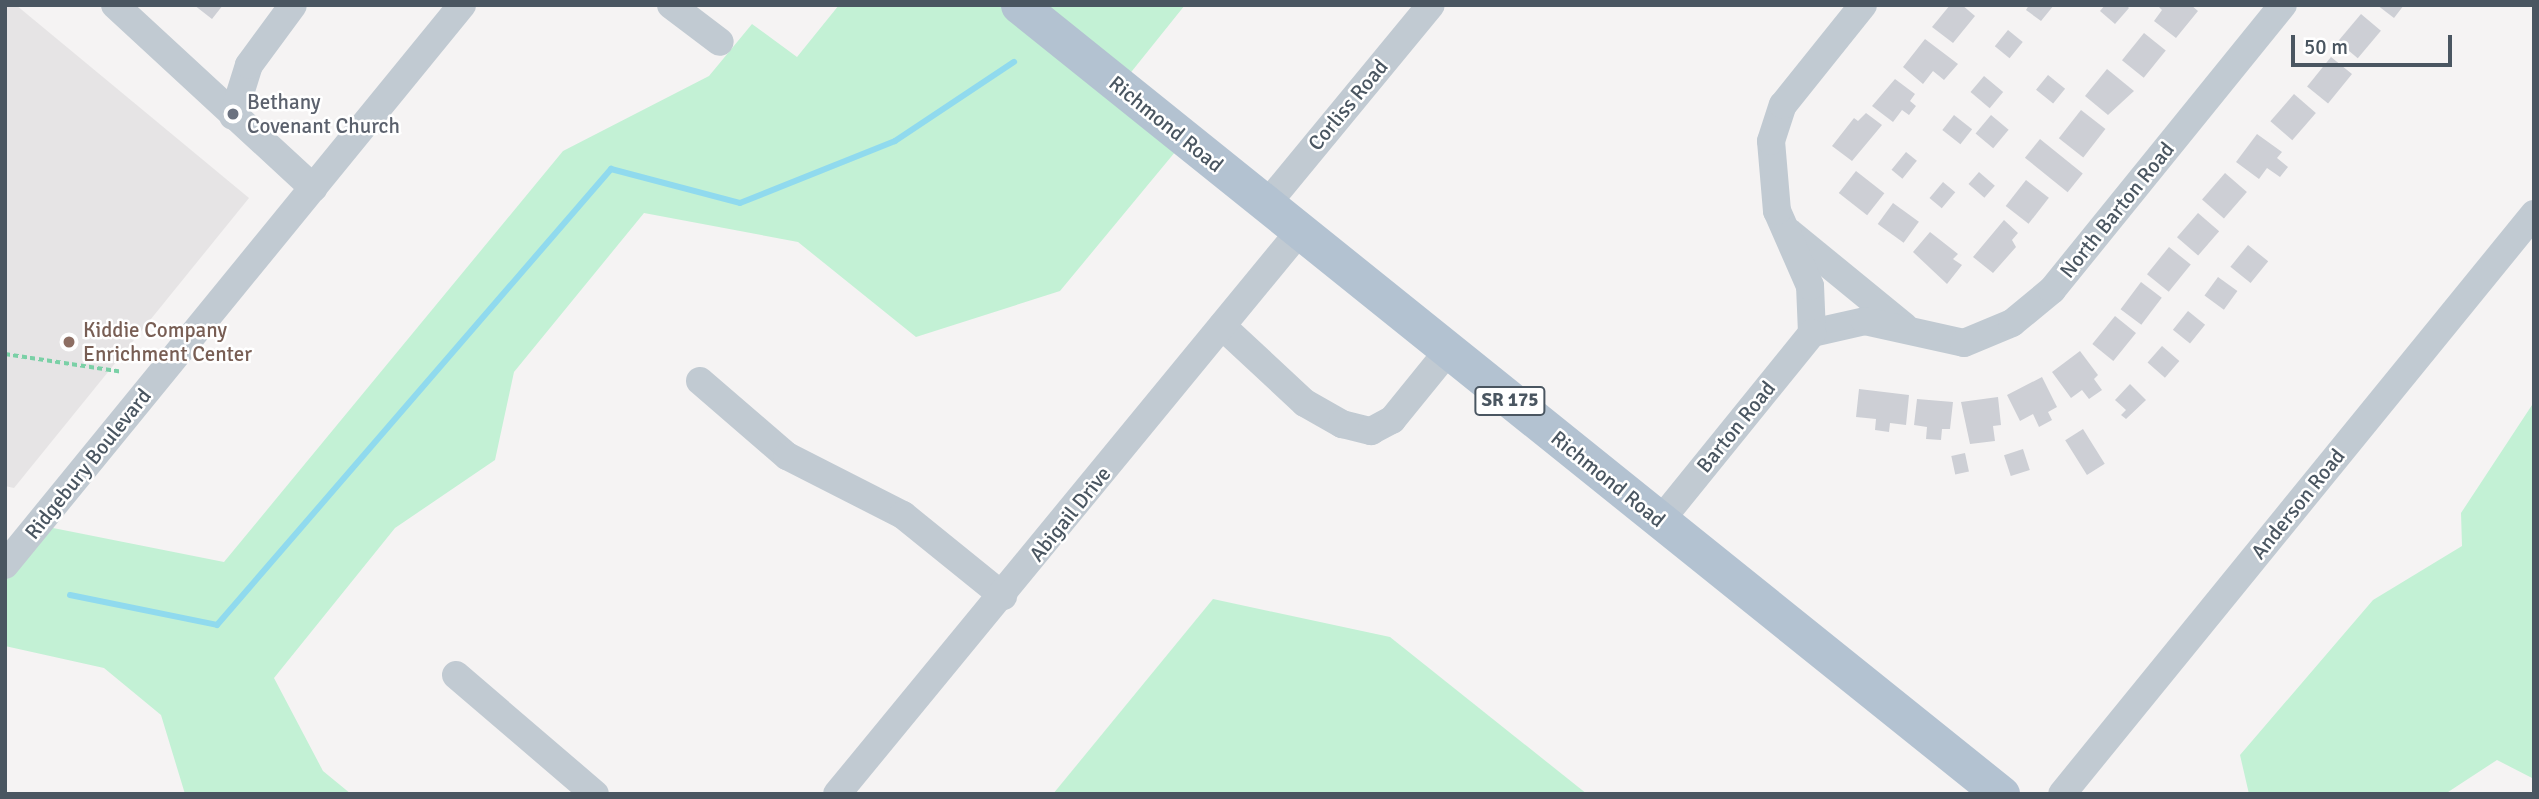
<!DOCTYPE html>
<style>
body{margin:0}
#map{position:relative;width:2539px;height:799px;overflow:hidden;background:#f5f3f3;font-family:Signika,sans-serif}
div>[style]{position:absolute}
.education>*{inset:0;background:#e6e4e5}
.green>*{inset:0;background:#c3f1d5}
.stream>*{height:6px;margin:-3px;padding:0 3px;transform-origin:3px;border-radius:3px;background:#90daee}
.building>*{inset:0;background:#cdcfd5;transform-origin:0 0}
.path>*{height:3.5px;margin-top:-1.75px;transform-origin:0;background:repeating-linear-gradient(90deg,#7ad0a6 0 5px,transparent 0 8.5px)}
.minor>*{height:28px;margin:-14px;padding:0 14px;transform-origin:14px;border-radius:14px;background:#c1cad2}
.major>*{height:37px;margin:-18.5px;padding:0 18.5px;transform-origin:18.5px;border-radius:18.5px;background:#b3c2d1}
.dots>*{width:19px;height:19px;translate:-50% -50%;box-sizing:border-box;border:4px solid #fff;border-radius:50%}
span{translate:-50% -50%;white-space:nowrap;text-align:center;line-height:1.15;-webkit-text-stroke:5px #fff;paint-order:stroke}
.shield-label span{padding:2px 5px;background:#fff;border:2px solid;border-radius:5px;-webkit-text-stroke-width:0}
.shield-label{font-size:19px;color:#4a5661;font-weight:700}
.worship-label{font-size:21px;color:#5b616d}
.left{translate:0 -50%;text-align:left}
.street-label{font-size:21px;color:#4a5661}
.education-label{font-size:21px;color:#785e54}
.frame{position:absolute;inset:0;border:7px solid #4a5661;pointer-events:none}
.scale{position:absolute;left:2291px;top:35px;width:161px;height:32px;box-sizing:border-box;border:4px solid #4a5661;border-top:0;padding-left:9px;font-size:21px;line-height:24px;white-space:nowrap;color:#4a5661;-webkit-text-stroke:5px #fff;paint-order:stroke}
</style>
<div id="map">
<div class="education">
<i style="clip-path:polygon(5px 5px,16px 5px,249px 198px,14px 488px,5px 486px)"></i>
</div>
<div class="green">
<i style="clip-path:polygon(839px 5px,1185px 5px,1120px 86px,1185px 140px,1060px 291px,916px 337px,798px 242px,644px 213px,514px 372px,495px 460px,395px 528px,274px 678px,323px 771px,351px 794px,185px 794px,161px 715px,104px 668px,5px 646px,5px 565px,38px 525px,224px 562px,563px 151px,709px 76px,752px 24px,797px 57px)"></i>
<i style="clip-path:polygon(2534px 402px,2534px 779px,2497px 760px,2445px 794px,2249px 794px,2240px 755px,2373px 600px,2462px 546px,2461px 513px)"></i>
<i style="clip-path:polygon(1213px 599px,1390px 637px,1587px 794px,1053px 794px)"></i>
</div>
<div class="stream">
<i style="left:70px;top:595px;width:150px;rotate:11.5deg"></i>
<i style="left:217px;top:625px;width:603px;rotate:-49.17deg"></i>
<i style="left:611px;top:169px;width:133px;rotate:14.8deg"></i>
<i style="left:740px;top:203px;width:167px;rotate:-21.8deg"></i>
<i style="left:895px;top:141px;width:143px;rotate:-33.6deg"></i>
</div>
<div class="building">
<i style="clip-path:polygon(194px 5px,223px 5px,212px 19px)"></i>
<i style="clip-path:polygon(1950px 5px,1962px 5px,1975px 16px,1953px 43px,1932px 27px)"></i>
<i style="clip-path:polygon(2029px 5px,2054px 5px,2041px 21px,2026px 10px)"></i>
<i style="clip-path:polygon(2105px 5px,2126px 5px,2129px 8px,2115px 24px,2100px 11px)"></i>
<i style="clip-path:polygon(2157px 5px,2191px 5px,2198px 11px,2176px 38px,2154px 21px,2162px 10px)"></i>
<i style="clip-path:polygon(2377px 5px,2404px 5px,2394px 18px)"></i>
<i style="left:2361px;top:14px;width:26px;height:36px;rotate:40deg"></i>
<i style="left:2008px;top:30px;width:19px;height:21px;rotate:39deg"></i>
<i style="left:2144px;top:33px;width:28px;height:35px;rotate:39deg"></i>
<i style="clip-path:polygon(1925px 39px,1958px 64px,1944px 80px,1933px 71px,1923px 84px,1903px 67px)"></i>
<i style="left:2331px;top:57px;width:27px;height:38px;rotate:39deg"></i>
<i style="clip-path:polygon(2107px 69px,2134px 91px,2108px 115px,2085px 96px)"></i>
<i style="left:2048px;top:75px;width:22px;height:19px;rotate:39deg"></i>
<i style="left:1984px;top:76px;width:25px;height:21px;rotate:40deg"></i>
<i style="clip-path:polygon(1895px 79px,1915px 94px,1910px 101px,1916px 106px,1909px 115px,1902px 110px,1893px 122px,1872px 106px)"></i>
<i style="left:2294px;top:94px;width:29px;height:36px;rotate:41deg"></i>
<i style="left:2081px;top:110px;width:31px;height:36px;rotate:38deg"></i>
<i style="clip-path:polygon(1866px 113px,1882px 125px,1852px 161px,1832px 146px,1854px 118px,1858px 121px)"></i>
<i style="left:1954px;top:115px;width:23px;height:19px;rotate:38deg"></i>
<i style="left:1991px;top:115px;width:23px;height:24px;rotate:40deg"></i>
<i style="clip-path:polygon(2257px 134px,2282px 152px,2277px 158px,2288px 167px,2280px 177px,2267px 168px,2259px 179px,2236px 162px)"></i>
<i style="left:2040px;top:139px;width:55px;height:24px;rotate:39deg"></i>
<i style="left:1906px;top:152px;width:14px;height:23px;rotate:39deg"></i>
<i style="left:1856px;top:171px;width:36px;height:28px;rotate:38deg"></i>
<i style="left:1979px;top:172px;width:21px;height:16px;rotate:41deg"></i>
<i style="left:2225px;top:173px;width:29px;height:35px;rotate:41deg"></i>
<i style="left:2026px;top:180px;width:29px;height:33px;rotate:38deg"></i>
<i style="left:1943px;top:182px;width:16px;height:21px;rotate:40deg"></i>
<i style="left:1893px;top:203px;width:32px;height:26px;rotate:36deg"></i>
<i style="left:2198px;top:213px;width:28px;height:32px;rotate:41deg"></i>
<i style="clip-path:polygon(2004px 220px,2018px 233px,2012px 240px,2016px 247px,1993px 273px,1973px 257px)"></i>
<i style="clip-path:polygon(1930px 232px,1958px 254px,1953px 259px,1962px 265px,1947px 284px,1913px 252px)"></i>
<i style="left:2248px;top:245px;width:26px;height:28px;rotate:39deg"></i>
<i style="left:2169px;top:247px;width:28px;height:35px;rotate:39deg"></i>
<i style="left:2218px;top:277px;width:24px;height:23px;rotate:36deg"></i>
<i style="left:2141px;top:282px;width:26px;height:34px;rotate:37deg"></i>
<i style="left:2188px;top:311px;width:22px;height:24px;rotate:39deg"></i>
<i style="left:2115px;top:316px;width:27px;height:36px;rotate:39deg"></i>
<i style="left:2162px;top:346px;width:23px;height:22px;rotate:41deg"></i>
<i style="clip-path:polygon(2080px 351px,2098px 375px,2094px 379px,2102px 390px,2089px 399px,2082px 390px,2071px 398px,2052px 372px)"></i>
<i style="clip-path:polygon(2042px 377px,2057px 407px,2048px 412px,2052px 420px,2039px 427px,2033px 414px,2020px 421px,2007px 395px)"></i>
<i style="clip-path:polygon(2130px 384px,2146px 400px,2126px 419px,2121px 415px,2126px 410px,2115px 400px)"></i>
<i style="clip-path:polygon(1859px 389px,1909px 395px,1906px 425px,1890px 423px,1889px 432px,1875px 430px,1876px 419px,1856px 417px)"></i>
<i style="clip-path:polygon(1998px 397px,2001px 425px,1993px 426px,1995px 441px,1970px 444px,1961px 402px)"></i>
<i style="clip-path:polygon(1917px 399px,1953px 402px,1950px 429px,1942px 429px,1941px 440px,1926px 439px,1927px 427px,1914px 425px)"></i>
<i style="left:2083px;top:429px;width:41px;height:21px;rotate:58deg"></i>
<i style="left:2023px;top:449px;width:22px;height:20px;rotate:72deg"></i>
<i style="left:1965px;top:453px;width:19px;height:14px;rotate:78deg"></i>
</div>
<div class="path">
<i style="left:5px;top:354px;width:118px;rotate:8.7deg"></i>
</div>
<div class="minor">
<i style="left:115px;top:5px;width:270px;rotate:42.7deg"></i>
<i style="left:671px;top:5px;width:61px;rotate:37.1deg"></i>
<i style="left:233px;top:116px;width:53px;rotate:-72.6deg"></i>
<i style="left:249px;top:65px;width:74px;rotate:-53.7deg"></i>
<i style="left:1266px;top:205px;width:259px;rotate:-50.5deg"></i>
<i style="left:1789px;top:232px;width:149px;rotate:39.3deg"></i>
<i style="left:1222px;top:326px;width:113px;rotate:42.9deg"></i>
<i style="left:1305px;top:403px;width:43px;rotate:29.6deg"></i>
<i style="left:1342px;top:424px;width:30px;rotate:14deg"></i>
<i style="left:1371px;top:431px;width:24px;rotate:-28deg"></i>
<i style="left:1392px;top:420px;width:89px;rotate:-50.9deg"></i>
<i style="left:1812px;top:333px;width:54px;rotate:-12.8deg"></i>
<i style="left:1865px;top:321px;width:101px;rotate:12.5deg"></i>
<i style="left:1964px;top:343px;width:52px;rotate:-22.6deg"></i>
<i style="left:2012px;top:323px;width:52px;rotate:-39.5deg"></i>
<i style="left:2052px;top:290px;width:367px;rotate:-51deg"></i>
<i style="left:1812px;top:333px;width:47px;rotate:-92.4deg"></i>
<i style="left:1810px;top:286px;width:82px;rotate:-113.7deg"></i>
<i style="left:1777px;top:211px;width:70px;rotate:-94.9deg"></i>
<i style="left:1771px;top:141px;width:38px;rotate:-72deg"></i>
<i style="left:1783px;top:105px;width:128px;rotate:-51.3deg"></i>
<i style="left:700px;top:381px;width:115px;rotate:40.8deg"></i>
<i style="left:787px;top:456px;width:130px;rotate:27deg"></i>
<i style="left:903px;top:515px;width:129px;rotate:39deg"></i>
<i style="left:1660px;top:521px;width:242px;rotate:-51deg"></i>
<i style="left:5px;top:565px;width:723px;rotate:-50.78deg"></i>
<i style="left:456px;top:675px;width:183px;rotate:40.6deg"></i>
<i style="left:837px;top:794px;width:728px;rotate:-50.58deg"></i>
<i style="left:2062px;top:794px;width:748px;rotate:-50.86deg"></i>
</div>
<div class="major">
<i style="left:1019px;top:5px;width:1260px;rotate:38.78deg"></i>
</div>
<div class="dots">
<i style="left:233px;top:114px;background:#6b7280"></i>
<i style="left:69px;top:342px;background:#8d6e63"></i>
</div>
<div class="shield-label">
<span style="left:1510px;top:401px">SR 175</span>
</div>
<div class="worship-label">
<span class="left" style="left:247px;top:114px">Bethany<br>Covenant Church</span>
</div>
<div class="street-label">
<span style="left:1348px;top:105px;rotate:-50deg">Corliss Road</span>
<span style="left:1166px;top:124px;rotate:39deg">Richmond Road</span>
<span style="left:2117px;top:210px;rotate:-51deg">North Barton Road</span>
<span style="left:1736px;top:427px;rotate:-51deg">Barton Road</span>
<span style="left:88px;top:464px;rotate:-51deg">Ridgebury Boulevard</span>
<span style="left:1608px;top:479px;rotate:39deg">Richmond Road</span>
<span style="left:2298px;top:504px;rotate:-51deg">Anderson Road</span>
<span style="left:1070px;top:514px;rotate:-51deg">Abigail Drive</span>
</div>
<div class="education-label">
<span class="left" style="left:83px;top:342px">Kiddie Company<br>Enrichment Center</span>
</div>
<div class="frame"></div>
<div class="scale">50 m</div>
</div>
